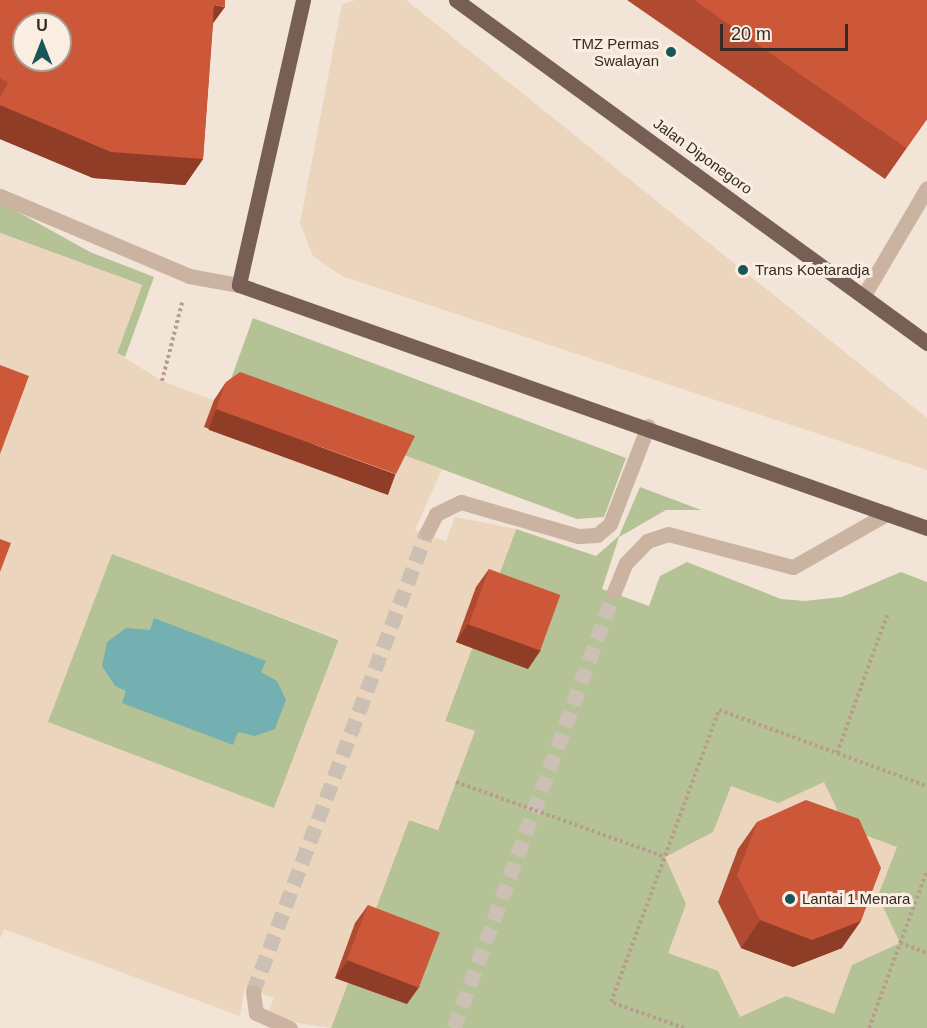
<!DOCTYPE html>
<style>
body{margin:0}
#map{position:relative;width:927px;height:1028px;overflow:hidden;background:#f2e4d6;font-family:Arial,sans-serif}
div>[style]{position:absolute}
.green>*{inset:0;background:#b5c296;transform-origin:0 0}
.plaza>*{inset:0;background:#ebd5bc}
.water>*{inset:0;background:#74b0b1}
.minor-tunnel>*{height:15px;margin-top:-7.5px;transform-origin:0;background:repeating-linear-gradient(90deg,#ccbfb3 0 15px,transparent 0 23px)}
.path>*{height:4px;margin-top:-2px;transform-origin:0;background:repeating-linear-gradient(90deg,#b69d8c 0 3px,transparent 0 6px)}
.minor>*{height:15px;margin:-7.5px;padding:0 7.5px;transform-origin:7.5px;border-radius:7.5px;background:#cbb3a2}
.major>*{height:15px;margin:-7.5px;padding:0 7.5px;transform-origin:7.5px;border-radius:7.5px;background:#785f55}
.wall>*{inset:0;background:#b04b31}
.shaded-wall>*{inset:0;background:#903d28;transform-origin:0 0}
.building>*{inset:0;background:#cd5739;transform-origin:0 0}
.dots>*{width:16px;height:16px;translate:-50% -50%;box-sizing:border-box;border:3px solid #faeee2;border-radius:50%}
span{translate:-50% -50%;white-space:nowrap;text-align:center;line-height:1.15;-webkit-text-stroke:6px #faeee2;paint-order:stroke}
.poi-label{font-size:15px;color:#352925}
.right{translate:-100% -50%;text-align:right}
.left{translate:0 -50%;text-align:left}
.street-label{font-size:15px;color:#352925}
.north{position:absolute;left:12px;top:12px;width:60px;height:60px;box-sizing:border-box;background:#faeee2;border:2px solid #ab9f96;border-radius:50%;rotate:0deg;font-size:16px;font-weight:700;line-height:24px;text-align:center;color:#352925}
.north::after{content:'';display:block;margin:auto;width:21px;height:27px;background:#185658;clip-path:polygon(50% 0,100% 100%,50% 72%,0 100%)}
.scale{position:absolute;left:720px;top:24px;width:128px;height:27px;box-sizing:border-box;border:3px solid #352925;border-top:0;padding-left:8px;font-size:18px;line-height:21px;white-space:nowrap;color:#352925;-webkit-text-stroke:4px #faeee2;paint-order:stroke}
</style>
<div id="map">
<div class="green">
<i style="clip-path:polygon(0 202px,90px 252px,154px 277px,125px 357px,117px 353px,142px 285px,0 233px)"></i>
<i style="clip-path:polygon(253px 318px,626px 458px,604px 517px,577px 519px,227px 390px)"></i>
<i style="clip-path:polygon(640px 487px,701px 510px,666px 510px,619px 537px,602px 589px,649px 606px,660px 576px,687px 562px,781px 599px,805px 601px,842px 597px,901px 572px,927px 582px,927px 1028px,331px 1028px,409px 820px,438px 830px,474px 731px,445px 721px,516px 529px,596px 556px,619px 536px)"></i>
<i style="left:112px;top:553px;width:243px;height:181px;rotate:21deg"></i>
</div>
<div class="plaza">
<i style="clip-path:polygon(356px 0,406px 0,927px 418px,927px 470px,342px 276px,313px 256px,300px 223px,342px 4px)"></i>
<i style="clip-path:polygon(evenodd,0 233px,142px 285px,117px 353px,162px 381px,213px 400px,227px 390px,442px 469px,415px 530px,446px 541px,455px 517px,516px 529px,445px 721px,475px 731px,438px 830px,409px 820px,331px 1028px,266px 1018px,274px 998px,245px 987px,240px 1016px,4px 929px,0 939px,0 233px,112px 554px,339px 639px,274px 808px,48px 722px,112px 554px)"></i>
<i style="clip-path:polygon(824px 782px,846px 828px,897px 847px,878px 896px,900px 943px,852px 965px,834px 1014px,786px 996px,740px 1017px,718px 971px,668px 953px,686px 904px,665px 857px,713px 832px,731px 786px,778px 803px)"></i>
</div>
<div class="water">
<i style="clip-path:polygon(154px 618px,266px 661px,261px 672px,277px 681px,286px 700px,275px 729px,255px 736px,238px 732px,233px 745px,122px 703px,126px 691px,115px 686px,102px 666px,107px 642px,126px 628px,150px 630px)"></i>
</div>
<div class="minor-tunnel">
<i style="left:253px;top:992px;width:492px;rotate:-69.3deg"></i>
<i style="left:454px;top:1028px;width:464px;rotate:-69.8deg"></i>
</div>
<div class="path">
<i style="left:162px;top:381px;width:81px;rotate:-75.6deg"></i>
<i style="left:837px;top:753px;width:149px;rotate:-70deg"></i>
<i style="left:456px;top:782px;width:222px;rotate:19.7deg"></i>
<i style="left:900px;top:943px;width:29px;rotate:20deg"></i>
<i style="left:684px;top:1028px;width:77px;rotate:-160.4deg"></i>
<i style="left:611px;top:1002px;width:311px;rotate:-69.7deg"></i>
<i style="left:719px;top:710px;width:221px;rotate:20.1deg"></i>
<i style="left:869px;top:1028px;width:168px;rotate:-69.8deg"></i>
</div>
<div class="minor">
<i style="left:0;top:196px;width:205px;rotate:22.9deg"></i>
<i style="left:189px;top:276px;width:51px;rotate:10.2deg"></i>
<i style="left:864px;top:295px;width:124px;rotate:-59.5deg"></i>
<i style="left:427px;top:532px;width:20px;rotate:-63deg"></i>
<i style="left:436px;top:514px;width:28px;rotate:-26deg"></i>
<i style="left:461px;top:502px;width:122px;rotate:16.2deg"></i>
<i style="left:578px;top:536px;width:19px;rotate:-3deg"></i>
<i style="left:597px;top:535px;width:17px;rotate:-40deg"></i>
<i style="left:610px;top:524px;width:105px;rotate:-68.8deg"></i>
<i style="left:614px;top:592px;width:31px;rotate:-68deg"></i>
<i style="left:626px;top:563px;width:30px;rotate:-46deg"></i>
<i style="left:647px;top:541px;width:22px;rotate:-18deg"></i>
<i style="left:668px;top:534px;width:129px;rotate:14.8deg"></i>
<i style="left:793px;top:567px;width:109px;rotate:-29.6deg"></i>
<i style="left:253px;top:992px;width:21px;rotate:82deg"></i>
<i style="left:256px;top:1013px;width:37px;rotate:24deg"></i>
</div>
<div class="major">
<i style="left:303px;top:0;width:292px;rotate:102.7deg"></i>
<i style="left:239px;top:285px;width:730px;rotate:19.45deg"></i>
<i style="left:456px;top:0;width:583px;rotate:36.06deg"></i>
</div>
<div class="wall">
<i style="clip-path:polygon(0 0,213px 24px,203px 159px,185px 185px,93px 178px,0 139px)"></i>
<i style="clip-path:polygon(627px 0,927px 0,927px 119px,885px 179px)"></i>
<i style="clip-path:polygon(226px 382px,383px 493px,204px 427px,214px 400px)"></i>
<i style="clip-path:polygon(489px 569px,528px 669px,456px 642px,476px 587px)"></i>
<i style="clip-path:polygon(757px 822px,842px 948px,793px 967px,741px 948px,718px 902px,738px 849px)"></i>
<i style="clip-path:polygon(368px 905px,407px 1004px,335px 978px,355px 923px)"></i>
</div>
<div class="shaded-wall">
<i style="clip-path:polygon(214px 5px,225px 7px,206px 33px)"></i>
<i style="clip-path:polygon(0 105px,203px 159px,185px 185px,93px 178px,0 139px)"></i>
<i style="left:216px;top:409px;width:191px;height:22px;rotate:20deg"></i>
<i style="clip-path:polygon(468px 624px,541px 650px,528px 669px,456px 642px)"></i>
<i style="clip-path:polygon(760px 920px,861px 921px,842px 948px,793px 967px,741px 948px)"></i>
<i style="clip-path:polygon(348px 960px,420px 986px,407px 1004px,335px 978px)"></i>
</div>
<div class="building">
<i style="clip-path:polygon(evenodd,0 0,225px 0,225px 7px,214px 5px,203px 159px,111px 152px,0 105px,0 98px,8px 83px,0 78px,0 0,24px 24px,60px 24px,60px 60px,24px 60px,24px 24px)"></i>
<i style="clip-path:polygon(694px 0,927px 0,927px 119px,906px 148px)"></i>
<i style="clip-path:polygon(0 365px,29px 376px,0 454px)"></i>
<i style="clip-path:polygon(240px 372px,415px 436px,396px 474px,216px 409px,226px 382px)"></i>
<i style="clip-path:polygon(0 539px,11px 543px,0 572px)"></i>
<i style="left:489px;top:569px;width:76px;height:59px;rotate:20deg"></i>
<i style="clip-path:polygon(806px 800px,859px 819px,881px 868px,861px 921px,812px 940px,760px 920px,737px 875px,757px 822px)"></i>
<i style="left:368px;top:905px;width:77px;height:59px;rotate:21deg"></i>
</div>
<div class="dots">
<i style="left:671px;top:52px;background:#185658"></i>
<i style="left:743px;top:270px;background:#185658"></i>
<i style="left:790px;top:899px;background:#185658"></i>
</div>
<div class="poi-label">
<span class="right" style="left:659px;top:52px">TMZ Permas<br>Swalayan</span>
<span class="left" style="left:755px;top:270px">Trans Koetaradja</span>
<span class="left" style="left:802px;top:899px">Lantai 1 Menara</span>
</div>
<div class="street-label">
<span style="left:703px;top:156px;rotate:36deg">Jalan Diponegoro</span>
</div>
<div class="north">U</div>
<div class="scale">20 m</div>
</div>
